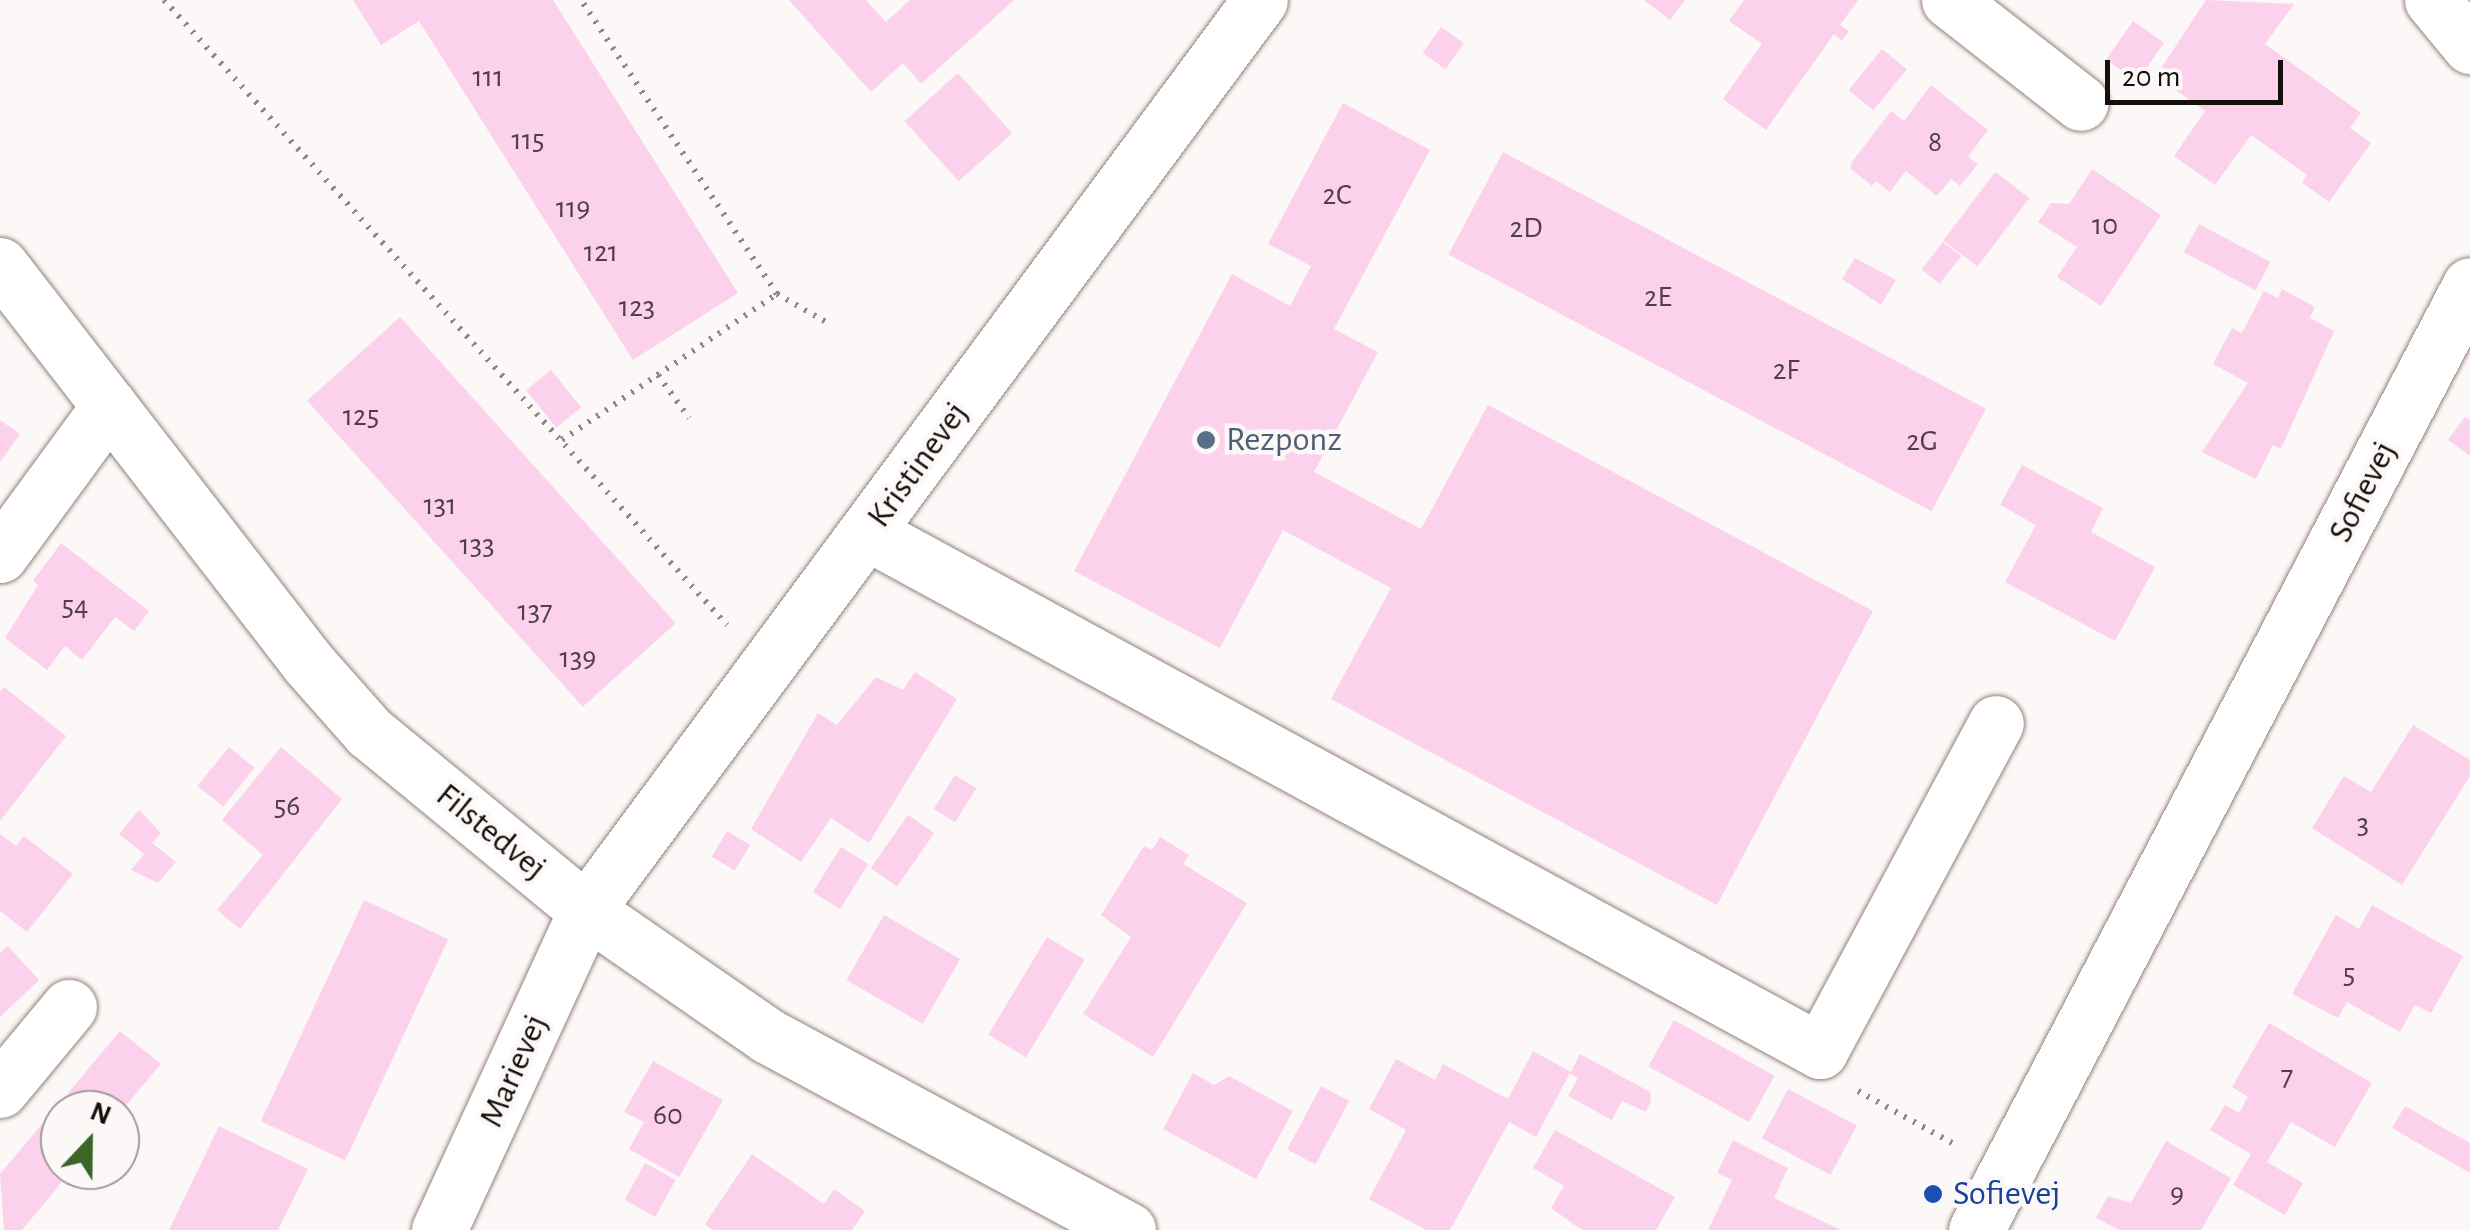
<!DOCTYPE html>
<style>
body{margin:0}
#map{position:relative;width:2470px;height:1230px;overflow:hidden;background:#fcf8f7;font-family:"Alegreya Sans",sans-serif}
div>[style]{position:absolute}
.building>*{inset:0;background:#fcd1ec;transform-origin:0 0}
.path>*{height:6px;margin-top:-3px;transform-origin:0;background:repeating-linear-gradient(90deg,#8e8a88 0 2.5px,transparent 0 10.5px)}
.roads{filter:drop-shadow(0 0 2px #93817b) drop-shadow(0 0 2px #93817b)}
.minor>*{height:55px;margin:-27.5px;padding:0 27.5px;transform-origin:27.5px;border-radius:27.5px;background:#fff}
.dots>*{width:28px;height:28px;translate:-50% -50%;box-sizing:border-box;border:5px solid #fcf8f7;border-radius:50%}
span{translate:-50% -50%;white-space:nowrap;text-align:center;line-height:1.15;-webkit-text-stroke:9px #fcf8f7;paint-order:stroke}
.number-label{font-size:30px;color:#504045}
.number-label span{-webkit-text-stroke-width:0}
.service-label{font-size:35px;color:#4e5e75}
.left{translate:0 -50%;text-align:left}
.street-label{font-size:35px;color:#16100d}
.transit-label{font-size:35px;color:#164399}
.north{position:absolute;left:40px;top:1090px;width:100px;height:100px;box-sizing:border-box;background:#fcf8f7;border:2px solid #a09b99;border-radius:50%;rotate:22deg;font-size:28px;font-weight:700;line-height:40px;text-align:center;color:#16100d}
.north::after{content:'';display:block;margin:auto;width:35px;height:45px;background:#3a6726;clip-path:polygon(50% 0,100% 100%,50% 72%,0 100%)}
.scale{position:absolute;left:2105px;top:60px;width:178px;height:45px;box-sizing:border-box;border:5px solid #16100d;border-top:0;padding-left:12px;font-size:30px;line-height:35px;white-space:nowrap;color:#16100d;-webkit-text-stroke:8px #fcf8f7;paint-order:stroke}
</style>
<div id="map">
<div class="building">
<i style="clip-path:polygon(353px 0,553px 0,738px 293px,633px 360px,419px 21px,381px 45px)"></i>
<i style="clip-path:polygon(789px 0,866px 0,886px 22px,910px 0,1014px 0,921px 84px,903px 63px,871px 92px)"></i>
<i style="clip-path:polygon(1644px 0,1685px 0,1670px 20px)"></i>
<i style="clip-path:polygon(1744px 0,1858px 0,1840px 25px,1849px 31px,1842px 41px,1834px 34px,1766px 130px,1723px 99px,1762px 44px,1729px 21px)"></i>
<i style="clip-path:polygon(2206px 0,2294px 4px,2265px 44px,2361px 113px,2350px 128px,2371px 143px,2329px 202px,2302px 183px,2307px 175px,2251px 135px,2215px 185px,2174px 156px,2205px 111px,2156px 76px)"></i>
<i style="left:2133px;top:21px;width:38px;height:47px;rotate:35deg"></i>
<i style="left:1441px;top:27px;width:28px;height:32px;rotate:35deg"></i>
<i style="left:1882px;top:49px;width:32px;height:53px;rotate:39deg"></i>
<i style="left:958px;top:73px;width:81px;height:72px;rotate:48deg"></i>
<i style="clip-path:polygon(1931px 85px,1988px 130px,1968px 157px,1978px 164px,1960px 186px,1951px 179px,1937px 196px,1906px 171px,1890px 192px,1876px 181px,1872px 186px,1850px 168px,1852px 162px,1891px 111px,1904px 121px)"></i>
<i style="clip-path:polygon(1343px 103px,1430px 150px,1334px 329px,1378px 352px,1314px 472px,1421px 529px,1488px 405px,1873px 611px,1717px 905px,1331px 699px,1391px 588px,1283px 530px,1220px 648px,1074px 571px,1232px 274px,1290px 306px,1311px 266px,1268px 244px)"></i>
<i style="left:1503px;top:152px;width:547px;height:116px;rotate:28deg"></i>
<i style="clip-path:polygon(2092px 169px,2161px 215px,2101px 306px,2057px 277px,2077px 247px,2038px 222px,2051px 203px,2069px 204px)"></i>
<i style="left:1995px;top:172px;width:43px;height:86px;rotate:37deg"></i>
<i style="left:2199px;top:224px;width:81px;height:32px;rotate:28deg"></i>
<i style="left:1943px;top:242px;width:23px;height:35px;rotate:38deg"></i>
<i style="clip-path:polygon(1855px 258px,1896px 280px,1881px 305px,1842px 279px)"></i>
<i style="clip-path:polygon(2282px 289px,2315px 307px,2310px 318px,2334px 331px,2281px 449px,2273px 445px,2256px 479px,2202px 452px,2248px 383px,2213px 364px,2232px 328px,2242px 333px,2264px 291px,2278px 298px)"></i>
<i style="left:400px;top:317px;width:412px;height:125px;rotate:48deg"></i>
<i style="left:551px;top:370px;width:48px;height:32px;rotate:51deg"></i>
<i style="clip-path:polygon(2465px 417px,2470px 420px,2470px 456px,2448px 440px)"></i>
<i style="clip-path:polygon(0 420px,20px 434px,0 462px)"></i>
<i style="clip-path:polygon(2022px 465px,2103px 508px,2091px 532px,2155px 567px,2115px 641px,2005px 582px,2036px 525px,2000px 505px)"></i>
<i style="clip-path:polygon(61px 543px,149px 611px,134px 631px,115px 617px,82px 660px,65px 646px,47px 670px,5px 638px,38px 585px,33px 581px)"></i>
<i style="clip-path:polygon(915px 672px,957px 699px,869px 843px,831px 818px,801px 862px,751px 829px,818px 713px,837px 725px,876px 677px,903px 690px)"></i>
<i style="clip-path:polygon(4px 687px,66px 736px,0 821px,0 692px)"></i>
<i style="clip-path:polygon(2413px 725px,2470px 760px,2470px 776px,2402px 885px,2312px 828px,2344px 776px,2371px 792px)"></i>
<i style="left:229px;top:747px;width:33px;height:50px;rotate:39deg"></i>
<i style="clip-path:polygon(281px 747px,342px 799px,240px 929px,217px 910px,263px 855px,222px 820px)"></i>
<i style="left:955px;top:775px;width:25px;height:40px;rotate:32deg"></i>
<i style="clip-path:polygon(139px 810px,161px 833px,152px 843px,176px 862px,158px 883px,131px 870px,144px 854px,119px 834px)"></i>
<i style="left:908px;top:815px;width:32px;height:65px;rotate:35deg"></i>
<i style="left:727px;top:831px;width:27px;height:30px;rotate:31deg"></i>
<i style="clip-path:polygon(0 834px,16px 846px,24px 836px,73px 874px,27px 932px,0 911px)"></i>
<i style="clip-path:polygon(1160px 837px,1189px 855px,1183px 864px,1247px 903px,1153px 1057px,1083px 1014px,1131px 937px,1101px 915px,1144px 846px,1152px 850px)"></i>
<i style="left:841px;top:847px;width:32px;height:53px;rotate:32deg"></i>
<i style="left:364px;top:900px;width:93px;height:244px;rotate:25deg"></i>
<i style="clip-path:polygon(2372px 905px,2463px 956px,2431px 1013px,2415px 1005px,2400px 1032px,2347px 1002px,2338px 1018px,2292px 994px,2336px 915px,2359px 929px)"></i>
<i style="left:884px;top:915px;width:88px;height:75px;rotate:30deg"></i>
<i style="left:1047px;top:937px;width:44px;height:114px;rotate:31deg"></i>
<i style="clip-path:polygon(8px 946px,39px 980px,0 1017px,0 953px)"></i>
<i style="left:1674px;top:1020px;width:115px;height:53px;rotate:29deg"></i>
<i style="clip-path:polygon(2269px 1023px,2372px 1083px,2335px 1147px,2291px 1122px,2267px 1162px,2303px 1183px,2285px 1215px,2233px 1185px,2251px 1154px,2210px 1130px,2225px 1105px,2239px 1113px,2248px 1097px,2232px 1087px)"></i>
<i style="clip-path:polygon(120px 1031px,161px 1064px,122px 1110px,60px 1110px,60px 1170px,72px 1170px,22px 1230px,4px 1230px,0 1174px)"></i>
<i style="clip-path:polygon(1533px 1051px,1571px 1072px,1580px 1054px,1650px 1092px,1651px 1101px,1646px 1112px,1622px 1101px,1612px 1120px,1568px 1096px,1578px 1078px,1570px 1073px,1536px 1137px,1509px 1122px,1450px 1230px,1426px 1230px,1369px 1199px,1406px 1130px,1369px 1109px,1396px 1059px,1435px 1080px,1443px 1064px,1508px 1099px)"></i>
<i style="clip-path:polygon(653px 1061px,723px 1100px,679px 1177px,629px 1149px,644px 1122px,624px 1112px)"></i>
<i style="clip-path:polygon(1193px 1073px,1214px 1085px,1229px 1076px,1293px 1111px,1256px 1179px,1163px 1129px)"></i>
<i style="left:1321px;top:1086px;width:32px;height:72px;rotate:28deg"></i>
<i style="left:1788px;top:1089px;width:78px;height:56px;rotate:28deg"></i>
<i style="clip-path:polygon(2405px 1106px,2470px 1143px,2470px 1173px,2392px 1128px)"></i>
<i style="clip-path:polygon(219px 1126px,308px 1169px,278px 1230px,169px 1230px)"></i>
<i style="clip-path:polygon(1555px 1130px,1675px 1197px,1656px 1230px,1582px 1230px,1551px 1208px,1564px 1186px,1533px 1168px)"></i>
<i style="clip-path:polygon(1733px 1140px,1788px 1168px,1774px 1198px,1841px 1230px,1708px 1230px,1732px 1180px,1717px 1173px)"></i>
<i style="clip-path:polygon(2166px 1141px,2231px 1178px,2201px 1230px,2119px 1230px,2096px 1218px,2108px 1196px,2131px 1203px)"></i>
<i style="clip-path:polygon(752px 1154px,824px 1204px,834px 1189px,865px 1211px,852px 1230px,713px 1230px,705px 1224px)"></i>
<i style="left:645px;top:1163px;width:35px;height:42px;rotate:29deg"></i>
</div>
<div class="path">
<i style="left:164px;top:0;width:841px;rotate:47.99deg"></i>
<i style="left:777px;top:294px;width:56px;rotate:29.7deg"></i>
<i style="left:658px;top:375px;width:53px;rotate:54.2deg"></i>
<i style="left:562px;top:440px;width:260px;rotate:-34.2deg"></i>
<i style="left:777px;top:294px;width:353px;rotate:-123.7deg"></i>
<i style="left:1858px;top:1091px;width:112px;rotate:28.9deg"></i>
</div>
<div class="roads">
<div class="minor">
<i style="left:1949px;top:0;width:167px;rotate:38deg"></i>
<i style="left:2432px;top:0;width:60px;rotate:50.4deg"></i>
<i style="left:0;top:265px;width:503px;rotate:52.26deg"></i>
<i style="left:308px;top:663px;width:92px;rotate:48.5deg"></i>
<i style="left:369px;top:732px;width:281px;rotate:39.4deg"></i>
<i style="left:586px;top:910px;width:221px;rotate:34.7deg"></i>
<i style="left:768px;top:1036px;width:409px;rotate:28.3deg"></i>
<i style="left:868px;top:533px;width:1084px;rotate:28.55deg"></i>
<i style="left:1820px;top:1051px;width:372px;rotate:-61.8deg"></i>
<i style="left:0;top:555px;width:185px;rotate:-53.8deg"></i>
<i style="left:0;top:1090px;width:108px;rotate:-50.3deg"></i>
<i style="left:439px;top:1230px;width:352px;rotate:-65.3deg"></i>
<i style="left:586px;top:910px;width:1132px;rotate:-53.47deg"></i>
<i style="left:1976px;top:1230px;width:1066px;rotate:-62.4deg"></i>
</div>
</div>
<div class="dots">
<i style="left:1206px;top:440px;background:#5c6f8a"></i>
<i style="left:1933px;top:1194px;background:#1a4fb4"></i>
</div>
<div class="number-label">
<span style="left:488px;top:77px">111</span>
<span style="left:528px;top:140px">115</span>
<span style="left:1935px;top:142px">8</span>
<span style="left:1337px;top:195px">2C</span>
<span style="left:573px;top:208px">119</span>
<span style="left:2105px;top:225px">10</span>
<span style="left:1526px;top:228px">2D</span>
<span style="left:601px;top:252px">121</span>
<span style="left:1658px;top:297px">2E</span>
<span style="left:637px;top:307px">123</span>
<span style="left:1786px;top:370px">2F</span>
<span style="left:361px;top:416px">125</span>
<span style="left:1922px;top:441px">2G</span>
<span style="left:440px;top:505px">131</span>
<span style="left:477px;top:545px">133</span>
<span style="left:75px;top:606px">54</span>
<span style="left:535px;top:611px">137</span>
<span style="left:578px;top:658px">139</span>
<span style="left:287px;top:806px">56</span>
<span style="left:2363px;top:824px">3</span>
<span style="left:2349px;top:974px">5</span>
<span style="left:2287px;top:1076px">7</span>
<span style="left:668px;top:1115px">60</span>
<span style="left:2177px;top:1194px">9</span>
</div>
<div class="service-label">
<span class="left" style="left:1226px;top:440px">Rezponz</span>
</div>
<div class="street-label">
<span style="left:918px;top:465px;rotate:-54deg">Kristinevej</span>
<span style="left:2363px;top:492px;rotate:-63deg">Sofievej</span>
<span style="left:491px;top:832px;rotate:39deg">Filstedvej</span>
<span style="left:514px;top:1071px;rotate:-66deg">Marievej</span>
</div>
<div class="transit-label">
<span class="left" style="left:1953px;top:1194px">Sofievej</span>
</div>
<div class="north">N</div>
<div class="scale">20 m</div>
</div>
